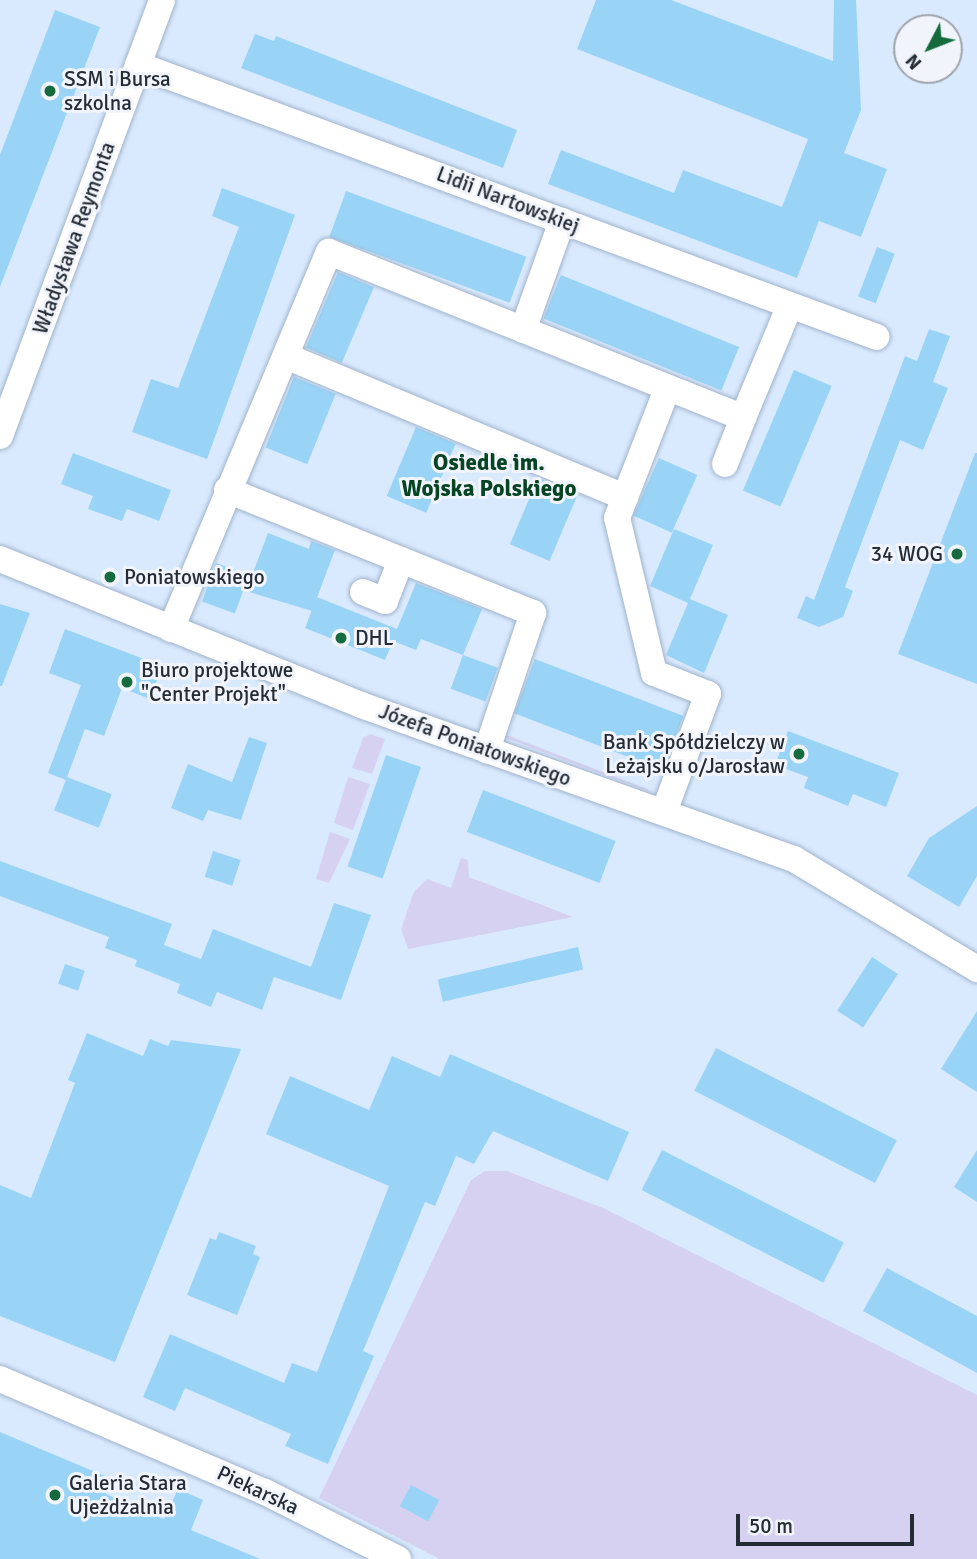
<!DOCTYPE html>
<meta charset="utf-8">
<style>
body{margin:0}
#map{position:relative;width:977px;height:1559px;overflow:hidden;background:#daeafe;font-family:Signika,sans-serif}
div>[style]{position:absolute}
.green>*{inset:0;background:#d6d0f1}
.building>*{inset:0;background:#99d4f6;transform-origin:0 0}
.roads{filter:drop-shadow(0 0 2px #a0b3cb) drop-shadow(0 0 2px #a0b3cb)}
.minor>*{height:26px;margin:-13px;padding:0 13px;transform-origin:13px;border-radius:13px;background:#fff}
.dots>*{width:19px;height:19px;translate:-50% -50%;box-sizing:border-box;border:4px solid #f1f5fb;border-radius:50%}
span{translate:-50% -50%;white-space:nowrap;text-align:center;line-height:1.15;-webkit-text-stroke:6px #f1f5fb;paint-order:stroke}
.poi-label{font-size:21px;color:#252c36}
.left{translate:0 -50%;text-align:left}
.right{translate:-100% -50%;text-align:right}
.street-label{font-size:21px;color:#252c36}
.neighbourhood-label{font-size:23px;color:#074424;font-weight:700}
.north{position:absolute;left:893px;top:14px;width:70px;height:70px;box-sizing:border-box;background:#f1f5fb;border:2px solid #9fa5ac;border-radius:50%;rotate:228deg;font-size:19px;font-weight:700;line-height:28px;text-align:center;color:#252c36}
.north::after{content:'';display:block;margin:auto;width:24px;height:32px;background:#156b3d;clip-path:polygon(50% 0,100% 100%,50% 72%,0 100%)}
.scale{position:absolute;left:736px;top:1514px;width:178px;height:32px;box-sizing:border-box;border:4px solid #252c36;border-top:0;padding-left:9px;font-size:21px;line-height:24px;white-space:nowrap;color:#252c36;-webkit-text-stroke:5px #f1f5fb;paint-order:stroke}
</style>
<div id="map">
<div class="green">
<i style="clip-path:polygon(370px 734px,385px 739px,372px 774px,352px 768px,363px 738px)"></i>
<i style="clip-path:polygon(504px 734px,647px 789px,648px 791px,503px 737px)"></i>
<i style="clip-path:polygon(348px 777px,370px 784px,353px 830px,334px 823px)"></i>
<i style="clip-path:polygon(330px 832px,350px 839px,329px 883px,316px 879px)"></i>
<i style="clip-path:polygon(461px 858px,468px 860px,469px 877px,573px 917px,408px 949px,401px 929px,414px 892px,427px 879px,451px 888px)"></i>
<i style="clip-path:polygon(485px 1171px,507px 1171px,603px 1208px,977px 1395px,977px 1559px,440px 1559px,319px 1498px,471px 1180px)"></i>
</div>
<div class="building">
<i style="clip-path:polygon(596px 0,671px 0,833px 61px,834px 0,856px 0,861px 110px,844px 153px,887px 169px,861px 237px,819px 221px,797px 278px,548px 184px,561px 150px,674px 193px,683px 170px,782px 207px,808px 139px,577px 49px)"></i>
<i style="clip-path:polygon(55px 10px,100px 27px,0 287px,0 155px)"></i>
<i style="clip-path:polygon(255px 34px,274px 41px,276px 36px,517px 130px,503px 168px,241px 68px)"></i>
<i style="clip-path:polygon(222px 188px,295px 215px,207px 459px,132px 432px,151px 379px,178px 388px,239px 227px,212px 216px)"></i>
<i style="left:346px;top:191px;width:192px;height:49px;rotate:20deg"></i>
<i style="left:877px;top:247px;width:19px;height:53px;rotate:21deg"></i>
<i style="left:338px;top:272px;width:39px;height:82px;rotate:23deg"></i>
<i style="left:561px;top:275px;width:192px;height:47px;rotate:22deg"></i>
<i style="clip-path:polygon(929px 329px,950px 336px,933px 382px,948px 388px,923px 450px,900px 440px,845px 587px,853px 591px,843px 617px,819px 627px,797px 618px,806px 596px,814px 600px,905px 356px,917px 361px)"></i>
<i style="left:794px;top:370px;width:41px;height:131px;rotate:23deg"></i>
<i style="left:294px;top:377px;width:45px;height:76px;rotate:22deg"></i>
<i style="left:416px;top:427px;width:43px;height:75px;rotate:23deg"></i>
<i style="clip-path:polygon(73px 453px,171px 490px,159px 521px,127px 509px,122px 521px,88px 509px,93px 496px,61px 484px)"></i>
<i style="clip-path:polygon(975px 453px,977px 453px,977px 684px,898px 654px)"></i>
<i style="left:659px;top:458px;width:42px;height:63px;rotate:24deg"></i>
<i style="left:538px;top:478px;width:43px;height:72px;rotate:23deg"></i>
<i style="clip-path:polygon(674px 529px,713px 545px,690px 599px,728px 615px,704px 673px,666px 655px,688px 603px,650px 586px)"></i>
<i style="clip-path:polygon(268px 533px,309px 549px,311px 541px,335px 550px,312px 611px,246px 591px)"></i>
<i style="left:216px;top:563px;width:35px;height:41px;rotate:20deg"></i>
<i style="clip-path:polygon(416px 583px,482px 609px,463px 655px,421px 639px,416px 650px,393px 641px,385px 660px,305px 628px,317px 597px,397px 629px)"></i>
<i style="clip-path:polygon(0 604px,30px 613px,2px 686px,0 686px)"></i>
<i style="clip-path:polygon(65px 629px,162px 666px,150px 699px,122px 688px,104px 736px,85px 729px,66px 780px,48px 773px,81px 685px,49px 673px)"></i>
<i style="left:463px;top:655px;width:37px;height:36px;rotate:20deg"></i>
<i style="left:535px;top:659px;width:159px;height:58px;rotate:21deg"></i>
<i style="clip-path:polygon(788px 731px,899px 773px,886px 807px,853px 794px,848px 806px,804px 788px,808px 777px,775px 765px)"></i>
<i style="clip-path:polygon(249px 737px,267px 743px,241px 820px,208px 810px,203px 821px,171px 808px,188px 764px,232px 782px)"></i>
<i style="left:386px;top:755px;width:37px;height:118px;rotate:19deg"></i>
<i style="left:67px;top:777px;width:48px;height:36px;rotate:21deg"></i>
<i style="left:483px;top:790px;width:142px;height:45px;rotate:21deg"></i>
<i style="clip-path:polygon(977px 806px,977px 876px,959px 907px,907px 876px,929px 838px)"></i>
<i style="left:213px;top:851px;width:29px;height:27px;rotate:18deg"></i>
<i style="clip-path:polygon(0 861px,172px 924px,164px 945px,201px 959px,213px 929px,311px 967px,334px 903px,371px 915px,341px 1000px,274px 977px,262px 1010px,217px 992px,211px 1007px,177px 993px,180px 984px,135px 966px,137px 960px,105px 948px,109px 937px,0 896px)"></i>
<i style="left:578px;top:947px;width:23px;height:144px;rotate:77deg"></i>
<i style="left:872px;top:957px;width:31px;height:64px;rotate:33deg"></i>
<i style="left:65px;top:964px;width:21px;height:21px;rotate:19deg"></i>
<i style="clip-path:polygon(977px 1011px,977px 1092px,941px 1069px)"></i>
<i style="clip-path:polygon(87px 1033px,143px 1056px,150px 1039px,168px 1046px,171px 1040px,241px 1049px,115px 1362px,0 1316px,0 1185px,31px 1198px,75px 1083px,68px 1080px)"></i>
<i style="left:716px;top:1048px;width:203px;height:48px;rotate:27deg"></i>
<i style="clip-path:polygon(450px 1054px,629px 1132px,608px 1181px,493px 1131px,474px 1164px,456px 1156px,435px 1206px,425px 1202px,363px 1351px,374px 1356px,328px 1464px,285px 1446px,291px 1434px,185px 1388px,175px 1411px,143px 1397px,170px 1334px,284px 1383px,292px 1363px,317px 1372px,389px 1186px,266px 1134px,290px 1076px,369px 1110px,392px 1056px,440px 1077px)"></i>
<i style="left:662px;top:1150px;width:204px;height:45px;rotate:27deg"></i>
<i style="clip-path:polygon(977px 1150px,977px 1202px,954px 1187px)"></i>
<i style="clip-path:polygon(219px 1232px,256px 1246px,253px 1254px,260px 1257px,237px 1315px,187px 1295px,210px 1238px,216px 1240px)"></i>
<i style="clip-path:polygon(887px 1268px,977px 1316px,977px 1373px,863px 1311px)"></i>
<i style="clip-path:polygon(0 1432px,112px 1479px,106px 1494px,164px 1519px,178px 1489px,203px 1500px,191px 1530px,260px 1559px,0 1559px)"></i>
<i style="left:411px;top:1485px;width:32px;height:24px;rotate:28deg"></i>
</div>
<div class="roads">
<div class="minor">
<i style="left:138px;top:65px;width:787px;rotate:20.21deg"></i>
<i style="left:523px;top:330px;width:116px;rotate:-70.3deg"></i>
<i style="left:288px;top:357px;width:365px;rotate:22.6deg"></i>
<i style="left:0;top:436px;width:465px;rotate:-69.6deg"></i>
<i style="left:725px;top:464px;width:49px;rotate:-68.6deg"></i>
<i style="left:227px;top:490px;width:330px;rotate:21.9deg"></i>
<i style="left:533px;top:613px;width:145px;rotate:108.6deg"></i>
<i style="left:0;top:559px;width:389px;rotate:22deg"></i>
<i style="left:361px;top:705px;width:460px;rotate:19.6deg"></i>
<i style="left:794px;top:859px;width:214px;rotate:31deg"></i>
<i style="left:363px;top:592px;width:24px;rotate:22deg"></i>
<i style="left:385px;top:601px;width:44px;rotate:-68.7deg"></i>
<i style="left:171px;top:629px;width:409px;rotate:-67.3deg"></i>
<i style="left:329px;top:252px;width:446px;rotate:21.8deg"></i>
<i style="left:743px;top:418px;width:122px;rotate:-67.4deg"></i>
<i style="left:664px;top:812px;width:126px;rotate:-69.6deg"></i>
<i style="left:708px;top:694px;width:58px;rotate:-158.7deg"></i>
<i style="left:654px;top:673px;width:159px;rotate:-103.4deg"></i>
<i style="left:617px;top:518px;width:138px;rotate:-68.8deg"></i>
<i style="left:0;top:1379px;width:288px;rotate:23.1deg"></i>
<i style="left:265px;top:1492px;width:149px;rotate:26.7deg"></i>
</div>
</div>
<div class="dots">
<i style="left:50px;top:91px;background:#156b3d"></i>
<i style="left:957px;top:554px;background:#156b3d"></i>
<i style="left:110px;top:577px;background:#156b3d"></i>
<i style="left:341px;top:638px;background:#156b3d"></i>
<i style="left:127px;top:682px;background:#156b3d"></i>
<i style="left:799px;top:754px;background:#156b3d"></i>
<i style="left:55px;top:1495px;background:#156b3d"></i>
</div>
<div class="poi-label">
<span class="left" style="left:64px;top:91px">SSM i Bursa<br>szkolna</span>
<span class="right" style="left:943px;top:554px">34 WOG</span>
<span class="left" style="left:124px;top:577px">Poniatowskiego</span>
<span class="left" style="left:355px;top:638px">DHL</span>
<span class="left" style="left:141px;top:682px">Biuro projektowe<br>"Center Projekt"</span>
<span class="right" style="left:785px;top:754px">Bank Spółdzielczy w<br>Leżajsku o/Jarosław</span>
<span class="left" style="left:69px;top:1495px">Galeria Stara<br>Ujeżdżalnia</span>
</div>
<div class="street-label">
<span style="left:508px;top:200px;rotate:21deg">Lidii Nartowskiej</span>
<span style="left:74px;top:238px;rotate:-70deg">Władysława Reymonta</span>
<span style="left:475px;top:745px;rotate:20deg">Józefa Poniatowskiego</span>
<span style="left:258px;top:1490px;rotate:25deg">Piekarska</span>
</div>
<div class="neighbourhood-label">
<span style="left:489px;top:476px">Osiedle im.<br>Wojska Polskiego</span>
</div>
<div class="north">N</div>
<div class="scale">50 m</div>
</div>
